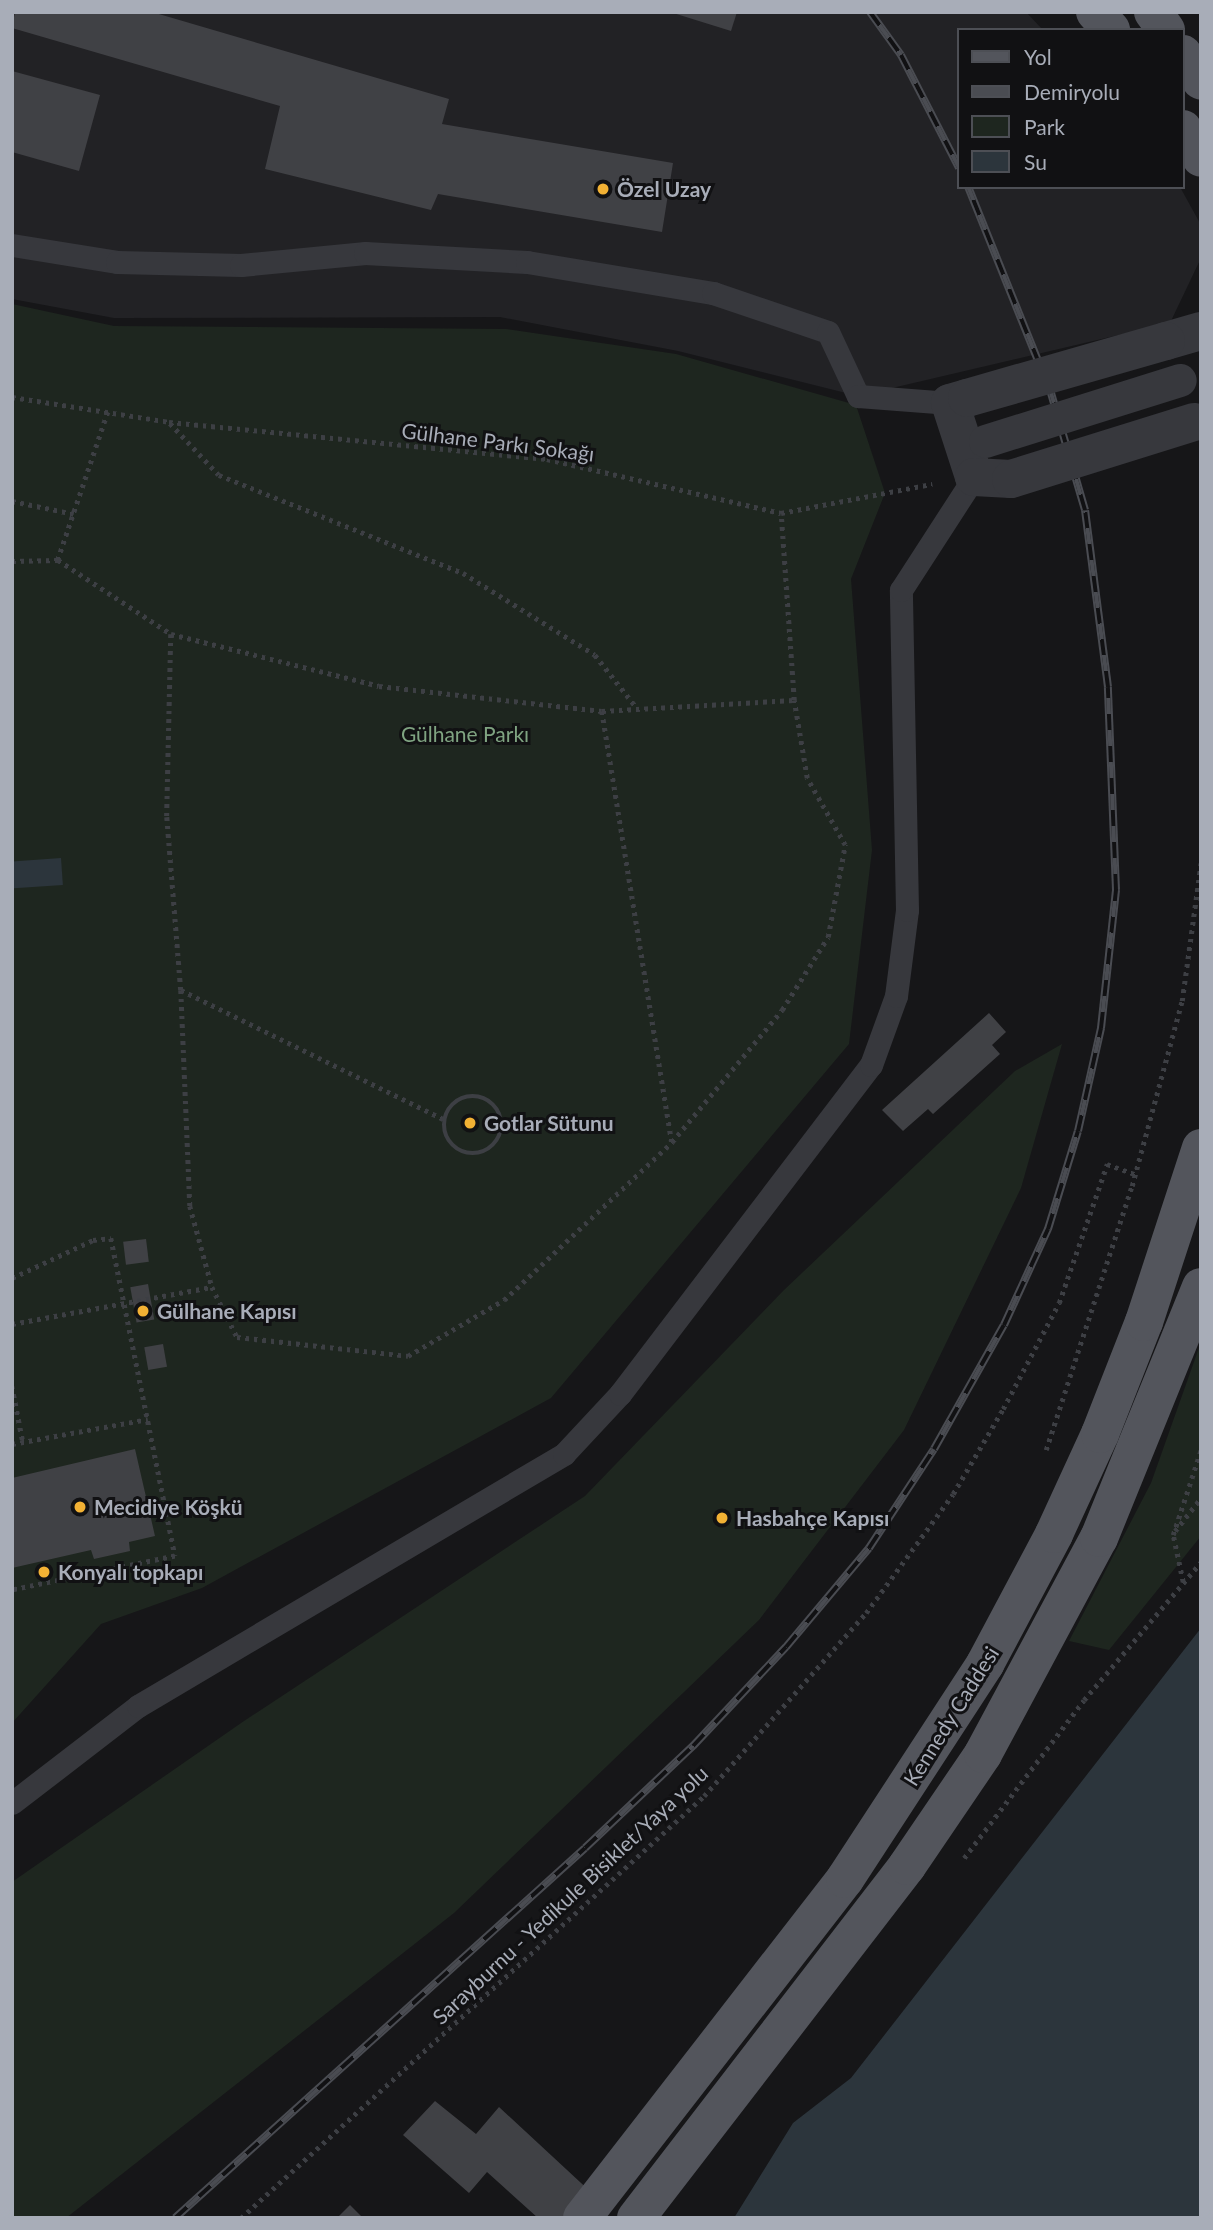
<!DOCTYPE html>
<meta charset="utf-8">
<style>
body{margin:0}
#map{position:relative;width:1213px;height:2230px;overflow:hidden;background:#161618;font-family:Lato,sans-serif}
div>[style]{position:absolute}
.built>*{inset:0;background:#222225}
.green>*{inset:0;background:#1e261f}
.water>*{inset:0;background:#2c353c;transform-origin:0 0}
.building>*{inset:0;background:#404145;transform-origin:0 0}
.path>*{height:4.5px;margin-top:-2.25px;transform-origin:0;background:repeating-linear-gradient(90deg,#3d3f44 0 3.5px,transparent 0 8.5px)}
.path>.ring{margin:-2.25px;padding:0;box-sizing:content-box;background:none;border:4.5px solid #3d3f44;border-radius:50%}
.service>*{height:23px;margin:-11.5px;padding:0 11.5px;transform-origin:11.5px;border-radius:11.5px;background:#37383d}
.minor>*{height:38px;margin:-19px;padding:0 19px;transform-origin:19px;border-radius:19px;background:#37383d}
.primary>*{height:38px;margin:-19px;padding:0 19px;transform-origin:19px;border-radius:19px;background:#53555c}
.rail>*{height:8px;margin-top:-4px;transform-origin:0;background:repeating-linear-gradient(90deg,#111113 0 16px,#4a4c52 0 32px);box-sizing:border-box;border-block:2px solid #4a4c52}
.pedestrian-bridge>*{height:33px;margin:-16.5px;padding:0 16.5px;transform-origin:16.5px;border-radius:16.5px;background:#37383d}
.minor-bridge>*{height:38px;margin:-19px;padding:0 19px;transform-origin:19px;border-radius:19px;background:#37383d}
.dots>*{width:19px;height:19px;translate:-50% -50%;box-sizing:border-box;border:4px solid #111113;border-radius:50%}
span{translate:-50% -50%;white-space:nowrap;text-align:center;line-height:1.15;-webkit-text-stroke:6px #111113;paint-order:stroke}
.poi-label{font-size:21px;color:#a8adb8;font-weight:700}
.left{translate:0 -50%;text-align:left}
.street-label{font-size:21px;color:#a8adb8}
.park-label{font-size:21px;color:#7fa381}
.frame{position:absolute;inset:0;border:14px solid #a8adb8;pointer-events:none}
.legend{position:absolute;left:957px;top:28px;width:228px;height:161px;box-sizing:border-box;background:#111113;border:2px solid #4d4f55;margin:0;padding:9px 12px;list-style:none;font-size:21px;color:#a8adb8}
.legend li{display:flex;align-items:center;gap:14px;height:35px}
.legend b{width:35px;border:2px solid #4d4f55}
</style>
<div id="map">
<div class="built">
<i style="clip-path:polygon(12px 12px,1026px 12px,1043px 30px,959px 30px,959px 187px,1180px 187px,1201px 225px,1201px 258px,1170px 323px,858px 396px,678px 351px,500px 317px,114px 318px,12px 299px)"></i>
</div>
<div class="green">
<i style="clip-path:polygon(12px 304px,114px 326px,506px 329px,676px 354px,856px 405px,885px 493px,851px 579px,872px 850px,849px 1044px,551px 1398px,202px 1588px,101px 1624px,12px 1723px)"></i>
<i style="clip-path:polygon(1062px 1044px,1021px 1188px,904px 1430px,759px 1620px,454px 1913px,66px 2218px,12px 2218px,12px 1882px,244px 1721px,585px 1496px,784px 1290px,1015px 1071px)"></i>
<i style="clip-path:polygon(1201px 1342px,1201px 1536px,1109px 1650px,1069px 1641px,1151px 1483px)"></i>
</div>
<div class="water">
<i style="left:61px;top:858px;width:27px;height:49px;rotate:86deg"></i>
<i style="clip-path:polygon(1201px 1628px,1201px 2218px,734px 2218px,793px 2123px,851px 2078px)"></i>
</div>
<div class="building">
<i style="clip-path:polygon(15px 12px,152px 12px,449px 99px,442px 124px,673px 163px,662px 232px,438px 194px,431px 210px,265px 169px,280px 106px,12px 28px)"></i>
<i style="clip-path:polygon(670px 12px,737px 12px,731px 31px)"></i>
<i style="clip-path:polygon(12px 71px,100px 95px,79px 171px,12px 152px)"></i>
<i style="clip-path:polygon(989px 1013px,1006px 1032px,992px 1045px,1000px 1054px,933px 1114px,928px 1109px,903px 1131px,882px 1110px)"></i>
<i style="left:146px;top:1239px;width:23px;height:23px;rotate:83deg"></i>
<i style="left:148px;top:1284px;width:36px;height:18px;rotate:80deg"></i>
<i style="left:163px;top:1344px;width:23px;height:19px;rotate:80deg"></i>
<i style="clip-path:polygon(135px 1449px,155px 1536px,129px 1542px,130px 1551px,94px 1559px,91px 1550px,12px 1568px,12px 1478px)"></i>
<i style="clip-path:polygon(435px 2101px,476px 2134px,499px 2107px,594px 2195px,575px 2218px,538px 2218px,487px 2172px,469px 2193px,403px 2135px)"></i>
<i style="clip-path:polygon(350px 2205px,363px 2218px,337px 2218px)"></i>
</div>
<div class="path">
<i style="left:12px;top:397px;width:159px;rotate:9deg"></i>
<i style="left:169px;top:422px;width:380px;rotate:5.6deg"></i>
<i style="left:547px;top:459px;width:240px;rotate:13deg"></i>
<i style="left:781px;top:513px;width:154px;rotate:-10.9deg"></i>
<i style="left:108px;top:412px;width:156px;rotate:108.7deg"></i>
<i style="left:58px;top:560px;width:135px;rotate:33.2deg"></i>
<i style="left:171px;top:634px;width:214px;rotate:14deg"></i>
<i style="left:379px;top:686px;width:224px;rotate:6.4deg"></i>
<i style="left:602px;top:711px;width:192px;rotate:-3.3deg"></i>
<i style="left:170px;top:423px;width:71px;rotate:46.7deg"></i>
<i style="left:219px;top:475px;width:263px;rotate:21.9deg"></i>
<i style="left:463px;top:573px;width:155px;rotate:31.8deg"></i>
<i style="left:595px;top:655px;width:68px;rotate:51.6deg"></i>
<i style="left:12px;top:501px;width:63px;rotate:11.8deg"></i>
<i style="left:12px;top:561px;width:46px;rotate:-1.2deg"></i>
<i style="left:171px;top:634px;width:183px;rotate:91.3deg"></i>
<i style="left:167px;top:817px;width:174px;rotate:85.4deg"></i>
<i style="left:181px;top:990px;width:216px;rotate:87.6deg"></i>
<i style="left:190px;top:1206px;width:84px;rotate:74.8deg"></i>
<i style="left:212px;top:1287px;width:56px;rotate:63.4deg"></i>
<i style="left:237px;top:1337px;width:172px;rotate:6.3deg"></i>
<i style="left:408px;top:1356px;width:111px;rotate:-30.3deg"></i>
<i style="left:504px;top:1300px;width:231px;rotate:-43.2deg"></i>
<i style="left:672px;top:1142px;width:172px;rotate:-50.2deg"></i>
<i style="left:782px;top:1010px;width:86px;rotate:-57.8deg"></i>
<i style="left:828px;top:937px;width:94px;rotate:-79.5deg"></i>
<i style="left:845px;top:845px;width:77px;rotate:-119.6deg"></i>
<i style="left:807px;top:778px;width:79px;rotate:-99.5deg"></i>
<i style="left:794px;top:700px;width:187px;rotate:-94deg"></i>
<i style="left:602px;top:711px;width:436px;rotate:80.8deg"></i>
<i style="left:181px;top:990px;width:294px;rotate:26.2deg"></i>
<i class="ring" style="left:444px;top:1096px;width:53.5px;height:53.5px"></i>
<i style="left:12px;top:1278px;width:89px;rotate:-25.1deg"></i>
<i style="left:93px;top:1240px;width:18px;rotate:-6deg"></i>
<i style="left:111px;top:1238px;width:324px;rotate:78.6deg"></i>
<i style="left:175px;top:1556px;width:167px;rotate:168.2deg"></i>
<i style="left:12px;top:1324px;width:203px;rotate:-10.5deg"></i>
<i style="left:12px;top:1386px;width:57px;rotate:78.9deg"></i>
<i style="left:12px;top:1444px;width:138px;rotate:-10.4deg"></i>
<i style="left:1046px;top:1450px;width:278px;rotate:-72deg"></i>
<i style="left:1132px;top:1186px;width:192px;rotate:-74.9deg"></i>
<i style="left:1182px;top:1001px;width:139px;rotate:-82.2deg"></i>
<i style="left:1175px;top:1531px;width:42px;rotate:-51.8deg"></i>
<i style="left:1183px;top:1582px;width:48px;rotate:-102deg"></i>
<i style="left:1173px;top:1535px;width:89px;rotate:-71.8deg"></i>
<i style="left:964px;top:1858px;width:198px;rotate:-52.8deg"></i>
<i style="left:1084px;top:1700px;width:181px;rotate:-49.7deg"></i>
<i style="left:241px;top:2218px;width:626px;rotate:-42.35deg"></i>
<i style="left:704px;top:1796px;width:244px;rotate:-48.5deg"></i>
<i style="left:866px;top:1613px;width:147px;rotate:-53.8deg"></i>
<i style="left:953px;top:1494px;width:99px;rotate:-59.5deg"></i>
<i style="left:1003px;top:1409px;width:120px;rotate:-62.2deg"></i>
<i style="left:1059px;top:1303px;width:147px;rotate:-70.9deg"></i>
<i style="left:1107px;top:1164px;width:30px;rotate:20deg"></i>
</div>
<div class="service">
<i style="left:12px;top:245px;width:106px;rotate:9.2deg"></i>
<i style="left:117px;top:262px;width:124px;rotate:1.4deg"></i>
<i style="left:241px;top:265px;width:125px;rotate:-5.5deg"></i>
<i style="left:365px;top:253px;width:162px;rotate:3.2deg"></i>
<i style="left:527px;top:262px;width:189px;rotate:9.5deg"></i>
<i style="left:713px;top:293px;width:121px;rotate:18.7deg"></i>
<i style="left:828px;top:332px;width:71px;rotate:64.9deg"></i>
<i style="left:858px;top:396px;width:92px;rotate:4.4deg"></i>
<i style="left:12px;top:1803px;width:159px;rotate:-37.6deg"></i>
<i style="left:138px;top:1706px;width:495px;rotate:-30.6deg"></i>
<i style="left:564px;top:1454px;width:82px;rotate:-47deg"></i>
<i style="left:620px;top:1394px;width:414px;rotate:-52.7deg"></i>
<i style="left:871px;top:1065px;width:73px;rotate:-70.1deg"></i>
<i style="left:896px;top:996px;width:87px;rotate:-82.7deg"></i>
<i style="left:907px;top:910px;width:320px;rotate:-91.1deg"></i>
<i style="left:901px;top:590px;width:135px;rotate:-57.1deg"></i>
</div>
<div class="minor">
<i style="left:1166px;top:341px;width:36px;rotate:-16deg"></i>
<i style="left:967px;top:398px;width:18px;rotate:164deg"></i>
<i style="left:950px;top:403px;width:78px;rotate:72deg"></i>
<i style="left:974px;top:477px;width:37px;rotate:3deg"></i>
</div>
<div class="primary">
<i style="left:1095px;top:12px;width:24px;rotate:48deg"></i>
<i style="left:1153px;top:12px;width:22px;rotate:54deg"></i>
<i style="left:1183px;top:54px;width:32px;rotate:56deg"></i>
<i style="left:1183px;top:129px;width:34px;rotate:58deg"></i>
<i style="left:582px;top:2218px;width:429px;rotate:-52.2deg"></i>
<i style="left:845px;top:1879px;width:257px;rotate:-56.9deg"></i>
<i style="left:985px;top:1664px;width:147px;rotate:-62deg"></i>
<i style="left:1054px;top:1534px;width:110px;rotate:-65.3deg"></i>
<i style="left:1100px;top:1434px;width:120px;rotate:-68.6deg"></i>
<i style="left:1144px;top:1322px;width:183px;rotate:-71.9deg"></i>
<i style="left:636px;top:2218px;width:444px;rotate:-52.4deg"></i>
<i style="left:907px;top:1866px;width:135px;rotate:-55.8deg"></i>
<i style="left:983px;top:1754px;width:245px;rotate:-61.8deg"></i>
<i style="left:1099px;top:1538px;width:271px;rotate:-67.9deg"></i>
</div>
<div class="rail">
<i style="left:870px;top:12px;width:53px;rotate:54.2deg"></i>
<i style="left:901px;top:55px;width:127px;rotate:62.8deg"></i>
<i style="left:175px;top:2218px;width:552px;rotate:-42.06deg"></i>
<i style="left:585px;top:1848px;width:149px;rotate:-43.4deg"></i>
<i style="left:693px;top:1746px;width:136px;rotate:-46.8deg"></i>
<i style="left:786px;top:1647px;width:129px;rotate:-50deg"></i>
<i style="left:869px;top:1548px;width:118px;rotate:-56.7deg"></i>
<i style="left:934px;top:1449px;width:142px;rotate:-60.6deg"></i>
<i style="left:1004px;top:1325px;width:106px;rotate:-65.4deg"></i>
<i style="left:1048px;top:1229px;width:102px;rotate:-73deg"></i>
<i style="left:1078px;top:1131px;width:106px;rotate:-77.4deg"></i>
<i style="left:1101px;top:1028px;width:139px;rotate:-83.8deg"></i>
<i style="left:1116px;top:890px;width:203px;rotate:-92.3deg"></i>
<i style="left:1108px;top:687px;width:178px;rotate:-97.4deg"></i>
<i style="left:1085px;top:510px;width:122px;rotate:-106.2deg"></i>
<i style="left:1051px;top:393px;width:222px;rotate:-111.9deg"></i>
</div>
<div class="pedestrian-bridge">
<i style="left:985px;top:441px;width:204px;rotate:-17.4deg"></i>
</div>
<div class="minor-bridge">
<i style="left:967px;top:398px;width:207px;rotate:-16deg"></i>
<i style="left:1011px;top:479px;width:192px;rotate:-17.3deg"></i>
</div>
<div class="dots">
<i style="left:603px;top:189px;background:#f2b134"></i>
<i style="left:470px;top:1123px;background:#f2b134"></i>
<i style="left:143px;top:1311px;background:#f2b134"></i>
<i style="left:80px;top:1507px;background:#f2b134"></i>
<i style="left:722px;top:1518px;background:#f2b134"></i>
<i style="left:44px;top:1572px;background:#f2b134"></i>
</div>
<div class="poi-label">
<span class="left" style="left:617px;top:189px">Özel Uzay</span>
<span class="left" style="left:484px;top:1123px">Gotlar Sütunu</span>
<span class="left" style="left:157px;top:1311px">Gülhane Kapısı</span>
<span class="left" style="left:94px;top:1507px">Mecidiye Köşkü</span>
<span class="left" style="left:736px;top:1518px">Hasbahçe Kapısı</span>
<span class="left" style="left:58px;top:1572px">Konyalı topkapı</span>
</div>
<div class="street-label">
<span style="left:498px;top:442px;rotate:7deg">Gülhane Parkı Sokağı</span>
<span style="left:951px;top:1716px;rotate:-58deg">Kennedy Caddesi</span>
<span style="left:570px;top:1895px;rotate:-43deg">Sarayburnu - Yedikule Bisiklet/Yaya yolu</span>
</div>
<div class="park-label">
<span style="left:465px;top:734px">Gülhane Parkı</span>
</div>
<div class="frame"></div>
<ul class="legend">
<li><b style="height:9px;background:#53555c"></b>Yol</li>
<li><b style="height:9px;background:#4a4c52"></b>Demiryolu</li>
<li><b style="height:19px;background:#1e261f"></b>Park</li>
<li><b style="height:19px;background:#2c353c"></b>Su</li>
</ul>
</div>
